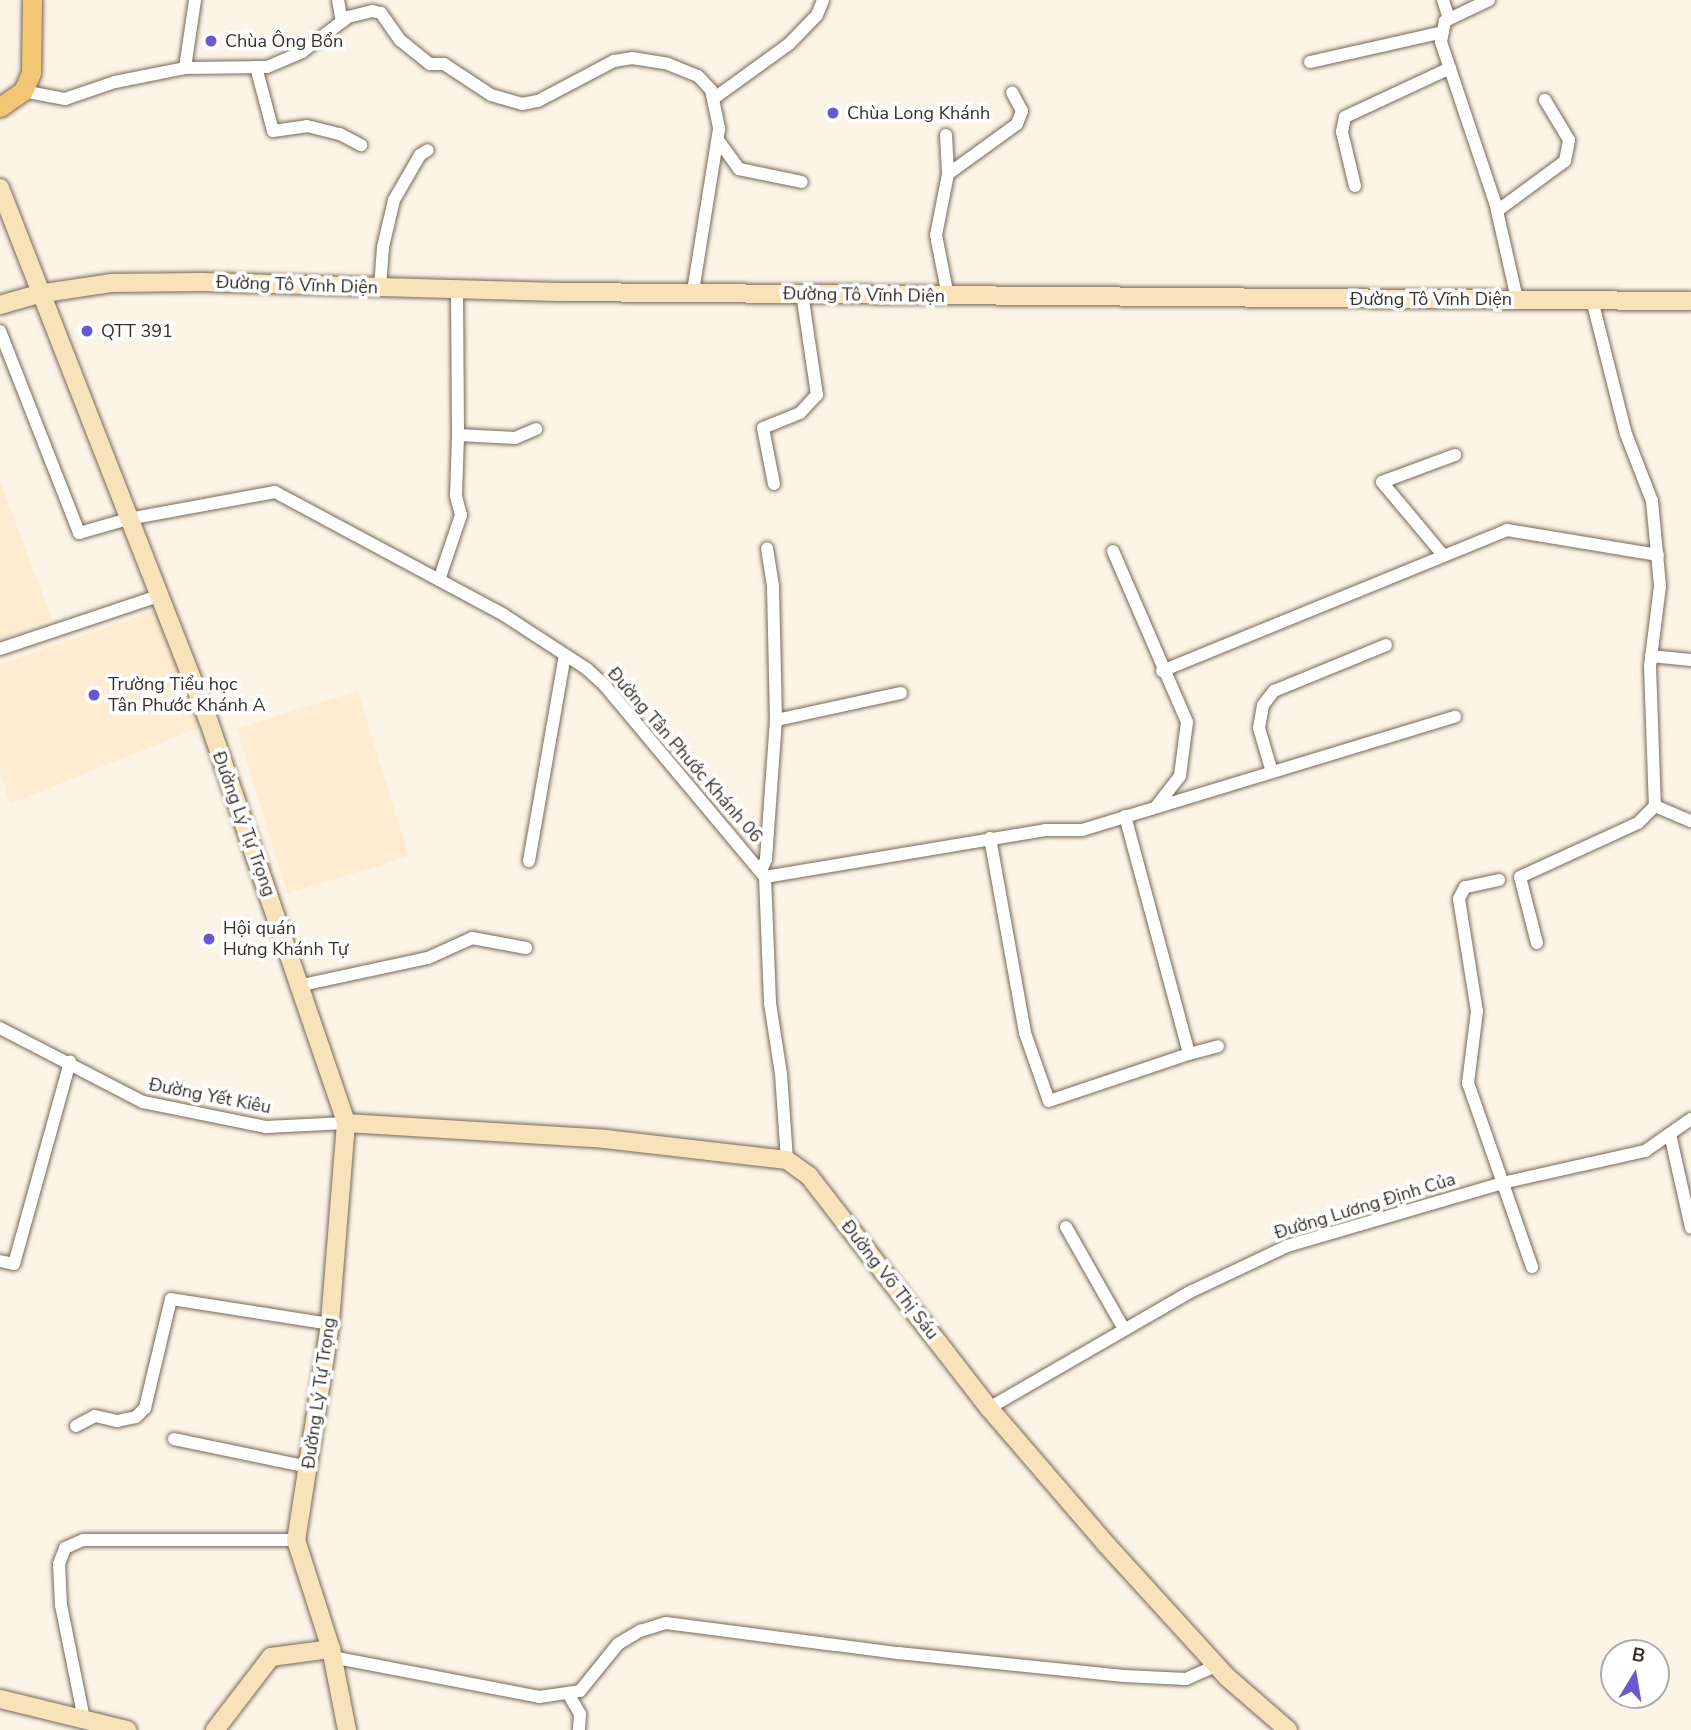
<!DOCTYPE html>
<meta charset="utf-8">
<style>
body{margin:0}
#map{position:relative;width:1691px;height:1730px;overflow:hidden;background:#fdf4e8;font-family:"Nunito Sans",sans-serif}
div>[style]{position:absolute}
.built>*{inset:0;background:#feebd0;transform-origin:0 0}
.roads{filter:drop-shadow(0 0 2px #756957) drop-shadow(0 0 2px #756957)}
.street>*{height:12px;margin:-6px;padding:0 6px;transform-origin:6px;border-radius:6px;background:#fff}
.secondary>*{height:18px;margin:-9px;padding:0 9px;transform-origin:9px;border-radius:9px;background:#f8e2b9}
.primary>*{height:19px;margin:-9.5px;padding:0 9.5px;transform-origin:9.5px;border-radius:9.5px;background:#f2c673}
.dots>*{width:19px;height:19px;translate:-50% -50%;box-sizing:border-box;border:4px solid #fff;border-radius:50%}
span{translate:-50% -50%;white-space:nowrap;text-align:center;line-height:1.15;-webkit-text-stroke:7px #fff;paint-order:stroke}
.poi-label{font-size:18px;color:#363129}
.left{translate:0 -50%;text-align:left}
.street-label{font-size:18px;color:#363129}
.north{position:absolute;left:1600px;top:1639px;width:70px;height:70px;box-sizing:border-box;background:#fff;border:2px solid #afada9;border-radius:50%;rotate:11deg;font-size:19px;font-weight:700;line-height:28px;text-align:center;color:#363129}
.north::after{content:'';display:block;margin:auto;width:24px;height:32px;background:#6958d2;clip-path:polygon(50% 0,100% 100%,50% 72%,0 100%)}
</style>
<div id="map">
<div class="built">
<i style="clip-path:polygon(0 481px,52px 619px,0 638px)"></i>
<i style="clip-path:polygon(156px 610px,201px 727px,10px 804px,0 772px,0 664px)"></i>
<i style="left:358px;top:691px;width:173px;height:127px;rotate:73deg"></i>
</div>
<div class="roads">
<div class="street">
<i style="left:338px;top:0;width:22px;rotate:80deg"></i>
<i style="left:1443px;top:0;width:20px;rotate:72deg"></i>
<i style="left:1489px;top:0;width:49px;rotate:154.5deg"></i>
<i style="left:1445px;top:21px;width:21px;rotate:101deg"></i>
<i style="left:1441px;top:42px;width:169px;rotate:71.4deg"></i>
<i style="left:1495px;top:202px;width:99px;rotate:77.2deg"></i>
<i style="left:1310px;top:62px;width:136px;rotate:-12.7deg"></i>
<i style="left:256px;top:67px;width:66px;rotate:75.1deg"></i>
<i style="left:273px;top:131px;width:34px;rotate:-8deg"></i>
<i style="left:307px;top:126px;width:34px;rotate:14deg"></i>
<i style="left:340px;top:134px;width:24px;rotate:28deg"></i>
<i style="left:185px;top:68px;width:69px;rotate:-81.6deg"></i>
<i style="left:23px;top:91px;width:43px;rotate:10.8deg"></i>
<i style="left:65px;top:99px;width:53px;rotate:-18.8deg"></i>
<i style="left:115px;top:82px;width:71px;rotate:-11.3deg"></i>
<i style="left:185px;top:68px;width:82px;rotate:-0.7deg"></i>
<i style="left:267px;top:67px;width:38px;rotate:-23deg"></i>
<i style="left:302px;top:52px;width:58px;rotate:-37.3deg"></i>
<i style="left:348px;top:17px;width:25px;rotate:-14deg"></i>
<i style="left:372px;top:11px;width:9px;rotate:13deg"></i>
<i style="left:381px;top:13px;width:33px;rotate:55deg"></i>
<i style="left:400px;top:40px;width:38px;rotate:39deg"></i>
<i style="left:430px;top:64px;width:14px"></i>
<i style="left:444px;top:64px;width:56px;rotate:33.4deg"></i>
<i style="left:491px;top:95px;width:32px;rotate:16deg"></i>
<i style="left:522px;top:104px;width:16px;rotate:-11deg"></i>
<i style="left:538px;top:101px;width:86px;rotate:-27.8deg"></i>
<i style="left:614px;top:61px;width:18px;rotate:-9deg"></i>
<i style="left:632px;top:58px;width:36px;rotate:9deg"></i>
<i style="left:668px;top:64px;width:32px;rotate:22deg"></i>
<i style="left:698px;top:76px;width:19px;rotate:47deg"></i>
<i style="left:711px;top:90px;width:40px;rotate:78deg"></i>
<i style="left:719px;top:129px;width:164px;rotate:99.1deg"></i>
<i style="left:713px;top:99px;width:94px;rotate:-35.9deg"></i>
<i style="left:789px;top:44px;width:40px;rotate:-46deg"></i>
<i style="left:817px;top:15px;width:16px;rotate:-68deg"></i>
<i style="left:946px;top:135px;width:39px;rotate:87deg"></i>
<i style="left:948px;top:174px;width:62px;rotate:101.1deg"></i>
<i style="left:936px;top:235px;width:62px;rotate:78.9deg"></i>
<i style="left:718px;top:140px;width:36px;rotate:54deg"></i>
<i style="left:739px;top:169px;width:64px;rotate:11.7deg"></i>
<i style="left:948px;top:174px;width:85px;rotate:-35.9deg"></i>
<i style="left:1017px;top:124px;width:14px;rotate:-69deg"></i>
<i style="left:1022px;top:111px;width:21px;rotate:-118deg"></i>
<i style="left:1355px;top:186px;width:56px;rotate:-103.5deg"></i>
<i style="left:1342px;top:132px;width:15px;rotate:-79deg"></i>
<i style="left:1345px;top:117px;width:116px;rotate:-25deg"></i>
<i style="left:1497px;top:211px;width:84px;rotate:-36.3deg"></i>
<i style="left:1565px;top:161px;width:21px;rotate:-79deg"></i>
<i style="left:1569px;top:140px;width:47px;rotate:-121deg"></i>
<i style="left:380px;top:288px;width:41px;rotate:-85.8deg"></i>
<i style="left:383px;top:247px;width:48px;rotate:-76.8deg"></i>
<i style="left:394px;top:200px;width:52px;rotate:-60deg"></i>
<i style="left:420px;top:155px;width:9px;rotate:-32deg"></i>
<i style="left:457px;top:290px;width:145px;rotate:89.6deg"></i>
<i style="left:1592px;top:300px;width:138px;rotate:75.8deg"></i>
<i style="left:1626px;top:434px;width:72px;rotate:68.8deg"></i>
<i style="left:1652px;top:501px;width:85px;rotate:84.6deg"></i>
<i style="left:1660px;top:586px;width:81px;rotate:97.1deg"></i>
<i style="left:1650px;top:666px;width:140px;rotate:88deg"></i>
<i style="left:1655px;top:806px;width:39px;rotate:23deg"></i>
<i style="left:0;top:331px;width:217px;rotate:68.6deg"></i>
<i style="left:79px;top:533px;width:51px;rotate:-15.9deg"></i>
<i style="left:128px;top:519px;width:149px;rotate:-10.4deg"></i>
<i style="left:275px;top:492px;width:260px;rotate:28.2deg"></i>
<i style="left:504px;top:615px;width:99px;rotate:33deg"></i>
<i style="left:587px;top:669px;width:26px;rotate:43deg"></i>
<i style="left:606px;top:687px;width:248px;rotate:50.1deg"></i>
<i style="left:765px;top:877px;width:126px;rotate:87.7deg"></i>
<i style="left:770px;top:1003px;width:72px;rotate:81.2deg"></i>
<i style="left:781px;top:1074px;width:86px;rotate:86deg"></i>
<i style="left:774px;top:484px;width:57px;rotate:-101.1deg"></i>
<i style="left:763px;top:428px;width:40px;rotate:-22deg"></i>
<i style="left:800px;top:413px;width:25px;rotate:-47deg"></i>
<i style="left:817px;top:395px;width:102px;rotate:-98.4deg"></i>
<i style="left:1113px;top:551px;width:186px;rotate:66.6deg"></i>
<i style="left:1187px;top:722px;width:54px;rotate:97.4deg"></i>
<i style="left:1180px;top:776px;width:37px;rotate:128deg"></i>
<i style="left:1443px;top:555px;width:95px;rotate:-129.9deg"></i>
<i style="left:1382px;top:482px;width:78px;rotate:-20.3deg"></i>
<i style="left:439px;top:580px;width:69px;rotate:-71.3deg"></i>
<i style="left:461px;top:515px;width:20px;rotate:-105deg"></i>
<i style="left:456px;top:496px;width:61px;rotate:-88.1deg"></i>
<i style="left:458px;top:435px;width:57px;rotate:3deg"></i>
<i style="left:515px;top:438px;width:23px;rotate:-23deg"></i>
<i style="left:0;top:649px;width:167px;rotate:-18.5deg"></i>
<i style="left:1651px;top:656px;width:40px;rotate:5.7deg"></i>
<i style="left:1162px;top:671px;width:373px;rotate:-22.2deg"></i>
<i style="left:1507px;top:530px;width:153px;rotate:9.4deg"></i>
<i style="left:776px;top:720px;width:128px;rotate:-12.2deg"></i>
<i style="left:1272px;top:772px;width:46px;rotate:-106.5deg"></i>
<i style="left:1259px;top:728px;width:23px;rotate:-80deg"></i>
<i style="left:1263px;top:705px;width:18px;rotate:-52deg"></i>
<i style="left:1274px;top:691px;width:121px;rotate:-22.3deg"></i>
<i style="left:1125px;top:816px;width:246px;rotate:74.9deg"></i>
<i style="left:1189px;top:1054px;width:30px;rotate:-15deg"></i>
<i style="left:990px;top:838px;width:198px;rotate:79.8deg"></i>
<i style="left:1025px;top:1033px;width:72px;rotate:70.6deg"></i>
<i style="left:1049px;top:1101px;width:148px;rotate:-18.6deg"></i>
<i style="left:529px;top:861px;width:209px;rotate:-80.1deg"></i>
<i style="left:761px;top:871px;width:13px;rotate:-67deg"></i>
<i style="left:766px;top:859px;width:139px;rotate:-85.9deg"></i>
<i style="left:776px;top:720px;width:134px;rotate:-91.3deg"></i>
<i style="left:773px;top:586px;width:38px;rotate:-99deg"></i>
<i style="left:765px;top:877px;width:284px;rotate:-9.5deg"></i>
<i style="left:1045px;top:830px;width:37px"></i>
<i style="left:1082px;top:830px;width:390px;rotate:-16.9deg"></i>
<i style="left:1499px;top:880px;width:35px;rotate:168deg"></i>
<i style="left:1465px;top:887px;width:13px;rotate:117deg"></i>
<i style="left:1459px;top:899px;width:113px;rotate:80.9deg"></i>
<i style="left:1477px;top:1011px;width:73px;rotate:97.1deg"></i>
<i style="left:1468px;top:1083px;width:195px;rotate:70.8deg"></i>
<i style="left:1537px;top:943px;width:68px;rotate:-104.4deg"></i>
<i style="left:1520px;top:877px;width:130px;rotate:-24.6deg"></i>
<i style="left:1638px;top:823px;width:24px;rotate:-45deg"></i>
<i style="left:302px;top:985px;width:129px;rotate:-12.1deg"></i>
<i style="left:428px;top:958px;width:48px;rotate:-24.4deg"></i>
<i style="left:472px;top:938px;width:55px;rotate:10.5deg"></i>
<i style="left:0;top:1028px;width:161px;rotate:27.4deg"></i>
<i style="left:143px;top:1102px;width:126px;rotate:11.5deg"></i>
<i style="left:266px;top:1127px;width:80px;rotate:-2.9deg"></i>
<i style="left:1670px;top:1134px;width:96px;rotate:77.4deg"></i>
<i style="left:1066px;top:1227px;width:117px;rotate:60.4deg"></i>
<i style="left:0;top:1261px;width:14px;rotate:12deg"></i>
<i style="left:14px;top:1264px;width:210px;rotate:-74.5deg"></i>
<i style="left:989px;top:1408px;width:234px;rotate:-30deg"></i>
<i style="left:1192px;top:1291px;width:105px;rotate:-25.3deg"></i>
<i style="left:1287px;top:1246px;width:224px;rotate:-16.3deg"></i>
<i style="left:1502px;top:1183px;width:147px;rotate:-12.6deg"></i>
<i style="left:1645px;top:1151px;width:56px;rotate:-34.8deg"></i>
<i style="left:76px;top:1426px;width:21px;rotate:-28deg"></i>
<i style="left:95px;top:1416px;width:23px;rotate:13deg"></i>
<i style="left:117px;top:1421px;width:19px;rotate:-12deg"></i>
<i style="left:136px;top:1417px;width:13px;rotate:-45deg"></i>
<i style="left:145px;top:1408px;width:112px;rotate:-76.6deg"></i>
<i style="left:171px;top:1299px;width:161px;rotate:8.9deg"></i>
<i style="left:174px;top:1439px;width:137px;rotate:11.8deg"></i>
<i style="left:332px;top:1657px;width:211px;rotate:10.9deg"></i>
<i style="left:539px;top:1697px;width:41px;rotate:-8.3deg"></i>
<i style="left:580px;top:1691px;width:60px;rotate:-51deg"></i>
<i style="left:618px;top:1644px;width:26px;rotate:-31deg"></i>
<i style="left:640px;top:1631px;width:27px;rotate:-17deg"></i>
<i style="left:666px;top:1623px;width:234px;rotate:7.4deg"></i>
<i style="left:898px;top:1653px;width:227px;rotate:5.8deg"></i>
<i style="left:1124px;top:1676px;width:62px;rotate:2.8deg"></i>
<i style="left:1186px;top:1679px;width:34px;rotate:-24deg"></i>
<i style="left:569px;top:1695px;width:22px;rotate:60deg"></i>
<i style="left:580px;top:1714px;width:16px;rotate:94deg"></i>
<i style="left:84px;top:1719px;width:116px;rotate:-101.4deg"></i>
<i style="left:61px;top:1605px;width:41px;rotate:-92.8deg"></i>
<i style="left:59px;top:1564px;width:17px;rotate:-69deg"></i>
<i style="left:65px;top:1548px;width:20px;rotate:-24deg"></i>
<i style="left:83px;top:1540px;width:213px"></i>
</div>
<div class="secondary">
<i style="left:0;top:188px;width:573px;rotate:68.63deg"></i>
<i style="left:209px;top:722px;width:424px;rotate:71.1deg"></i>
<i style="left:346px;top:1123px;width:202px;rotate:94.6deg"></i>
<i style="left:330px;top:1324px;width:219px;rotate:98.9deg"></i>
<i style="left:296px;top:1540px;width:114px;rotate:72.2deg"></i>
<i style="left:331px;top:1649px;width:83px;rotate:78.8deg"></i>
<i style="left:0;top:305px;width:40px;rotate:-16deg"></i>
<i style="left:38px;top:294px;width:75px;rotate:-8.5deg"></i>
<i style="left:112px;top:283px;width:90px;rotate:-0.6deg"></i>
<i style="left:202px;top:282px;width:356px;rotate:1.6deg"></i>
<i style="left:558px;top:292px;width:1133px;rotate:0.46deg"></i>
<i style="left:346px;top:1123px;width:259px;rotate:3.5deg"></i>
<i style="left:605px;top:1139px;width:183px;rotate:6.6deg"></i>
<i style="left:787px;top:1160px;width:27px;rotate:36deg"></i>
<i style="left:809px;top:1176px;width:294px;rotate:52.2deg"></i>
<i style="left:989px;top:1408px;width:178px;rotate:49.3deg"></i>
<i style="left:1105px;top:1543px;width:181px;rotate:47.7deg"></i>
<i style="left:1227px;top:1677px;width:81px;rotate:41deg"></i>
<i style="left:0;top:1699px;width:131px;rotate:13.7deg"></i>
<i style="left:215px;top:1730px;width:92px;rotate:-52.5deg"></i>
<i style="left:271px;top:1657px;width:61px;rotate:-7.6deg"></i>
</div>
<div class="primary">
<i style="left:0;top:107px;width:28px;rotate:-35deg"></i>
<i style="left:23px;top:91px;width:20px;rotate:-66deg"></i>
<i style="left:31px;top:73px;width:73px;rotate:-89.2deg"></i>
</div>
</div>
<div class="dots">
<i style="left:211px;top:41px;background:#6958d2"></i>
<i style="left:833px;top:113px;background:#6958d2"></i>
<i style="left:87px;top:331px;background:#6958d2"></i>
<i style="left:94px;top:695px;background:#6958d2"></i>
<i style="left:209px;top:939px;background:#6958d2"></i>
</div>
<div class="poi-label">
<span class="left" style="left:225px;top:41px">Chùa Ông Bổn</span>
<span class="left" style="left:847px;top:113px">Chùa Long Khánh</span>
<span class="left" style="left:101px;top:331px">QTT 391</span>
<span class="left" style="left:108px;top:695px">Trường Tiểu học<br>Tân Phước Khánh A</span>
<span class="left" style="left:223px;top:939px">Hội quán<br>Hưng Khánh Tự</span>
</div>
<div class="street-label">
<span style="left:297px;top:285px;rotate:2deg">Đường Tô Vĩnh Diện</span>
<span style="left:864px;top:295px;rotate:1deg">Đường Tô Vĩnh Diện</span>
<span style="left:1431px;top:299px">Đường Tô Vĩnh Diện</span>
<span style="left:685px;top:755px;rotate:49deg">Đường Tân Phước Khánh 06</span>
<span style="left:244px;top:824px;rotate:70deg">Đường Lý Tự Trọng</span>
<span style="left:210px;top:1096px;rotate:11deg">Đường Yết Kiêu</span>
<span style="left:1365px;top:1206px;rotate:-17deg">Đường Lương Định Của</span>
<span style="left:890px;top:1280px;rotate:52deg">Đường Võ Thị Sáu</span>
<span style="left:319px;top:1393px;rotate:-82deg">Đường Lý Tự Trọng</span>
</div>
<div class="north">B</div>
</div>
